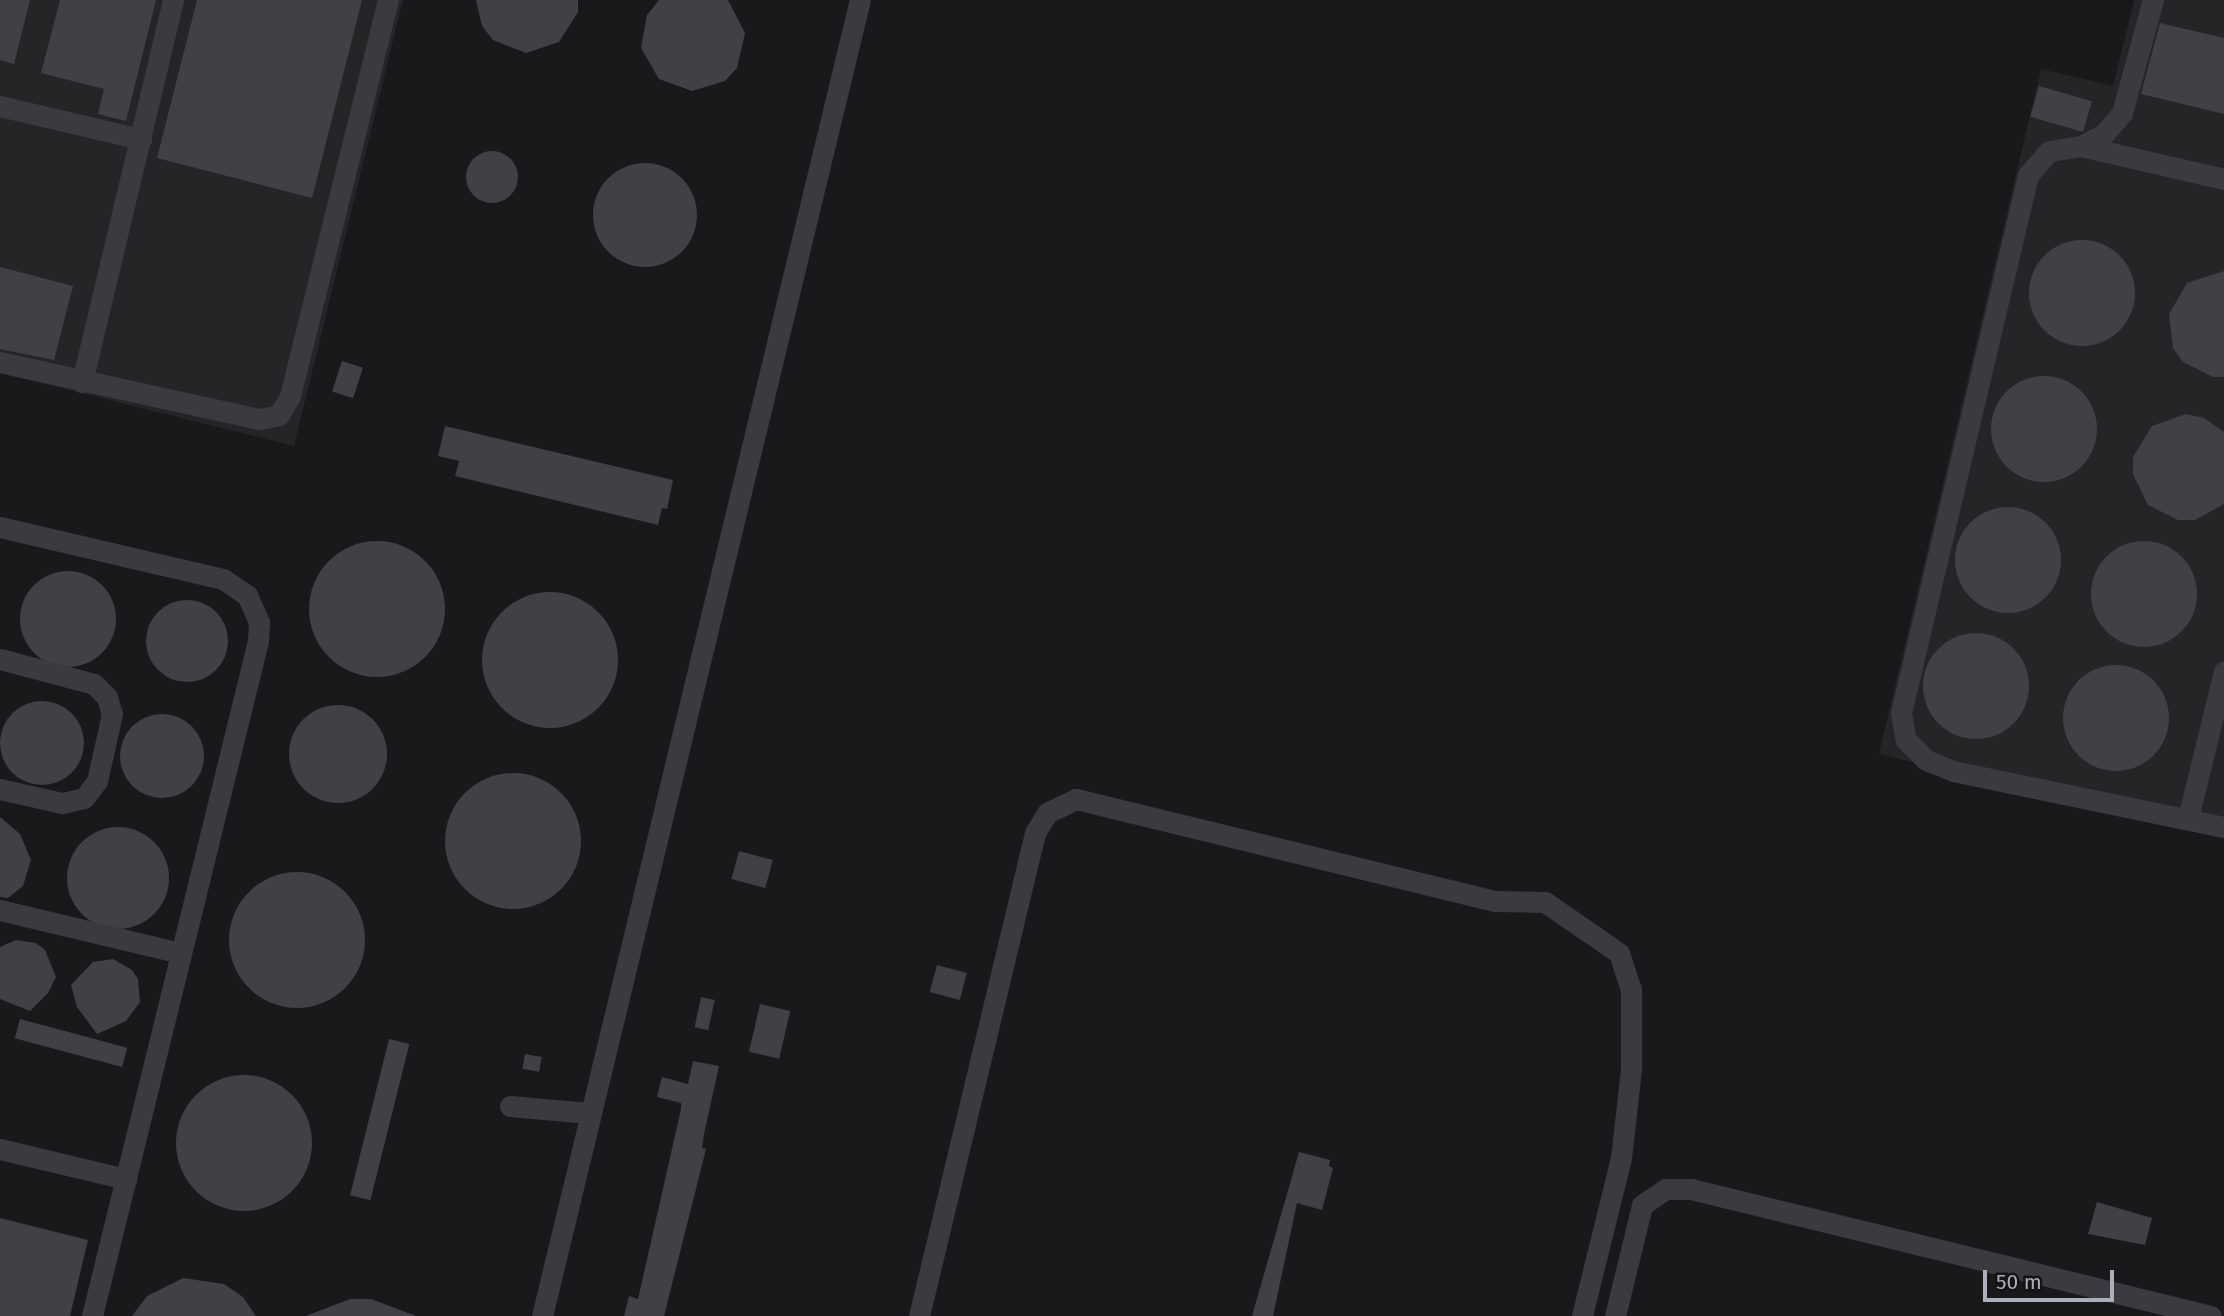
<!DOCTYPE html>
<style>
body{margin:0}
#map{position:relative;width:2224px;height:1316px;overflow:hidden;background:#19191b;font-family:"Fira Sans",sans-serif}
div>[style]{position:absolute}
.built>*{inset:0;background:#252528}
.building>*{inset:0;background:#404145;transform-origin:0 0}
.round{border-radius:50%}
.minor>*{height:21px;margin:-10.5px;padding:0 10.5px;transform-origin:10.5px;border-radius:10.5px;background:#3a3a40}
span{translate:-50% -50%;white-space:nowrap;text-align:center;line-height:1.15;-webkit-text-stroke:5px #141416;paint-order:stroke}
.scale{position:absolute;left:1983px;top:1270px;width:131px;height:32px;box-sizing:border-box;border:4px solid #abaebb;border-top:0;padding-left:9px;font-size:21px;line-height:24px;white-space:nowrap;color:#abaebb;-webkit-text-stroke:5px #141416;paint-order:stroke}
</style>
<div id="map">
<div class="built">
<i style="clip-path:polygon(0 0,403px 0,294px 446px,0 373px)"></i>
<i style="clip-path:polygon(2134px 0,2224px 0,2224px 838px,1879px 754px,2041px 69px,2113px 86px)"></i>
</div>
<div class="building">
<i style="clip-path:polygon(0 0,30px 0,14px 64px,0 60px)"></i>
<i style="clip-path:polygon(60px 0,156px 0,126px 121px,98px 114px,104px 89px,41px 73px)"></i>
<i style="clip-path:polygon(197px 0,362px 0,312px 198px,157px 158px)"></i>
<i style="clip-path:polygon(476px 0,578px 0,578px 12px,559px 42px,526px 53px,493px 40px,482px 26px)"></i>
<i style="clip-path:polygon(659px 0,728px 0,745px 33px,737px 68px,725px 81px,692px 91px,659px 79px,641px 48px,647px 15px)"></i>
<i style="clip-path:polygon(2160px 23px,2224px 38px,2224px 114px,2141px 94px)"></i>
<i style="left:2039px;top:86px;width:55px;height:32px;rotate:16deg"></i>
<i class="round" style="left:466px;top:151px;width:52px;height:52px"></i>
<i class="round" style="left:593px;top:163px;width:104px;height:104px"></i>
<i class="round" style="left:2029px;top:240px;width:106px;height:106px"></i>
<i style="clip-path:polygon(0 267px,73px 286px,54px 360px,0 349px)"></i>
<i style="clip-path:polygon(2224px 271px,2224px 377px,2213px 377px,2183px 362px,2173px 348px,2169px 314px,2187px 283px)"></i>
<i style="left:342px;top:361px;width:22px;height:32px;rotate:18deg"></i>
<i class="round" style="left:1991px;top:376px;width:106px;height:106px"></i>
<i style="clip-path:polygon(2186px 414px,2204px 418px,2224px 432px,2224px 504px,2195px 520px,2178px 520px,2148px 505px,2133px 474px,2133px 457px,2152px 426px)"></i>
<i style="clip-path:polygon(445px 426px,673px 480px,667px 509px,662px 508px,658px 525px,455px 476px,459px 461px,438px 456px)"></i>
<i class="round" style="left:1955px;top:507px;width:106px;height:106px"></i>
<i class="round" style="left:309px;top:541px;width:136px;height:136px"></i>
<i class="round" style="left:2091px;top:541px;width:106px;height:106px"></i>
<i class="round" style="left:20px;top:571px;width:96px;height:96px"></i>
<i class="round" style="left:482px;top:592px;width:136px;height:136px"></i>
<i class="round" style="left:146px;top:600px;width:82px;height:82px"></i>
<i class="round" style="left:1923px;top:633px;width:106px;height:106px"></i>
<i class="round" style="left:2063px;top:665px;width:106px;height:106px"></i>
<i class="round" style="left:0;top:701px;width:84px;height:84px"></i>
<i class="round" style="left:289px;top:705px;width:98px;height:98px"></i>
<i class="round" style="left:120px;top:714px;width:84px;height:84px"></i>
<i class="round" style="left:445px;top:773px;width:136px;height:136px"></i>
<i style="clip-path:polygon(0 817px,20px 834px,31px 860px,23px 886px,8px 898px,0 897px)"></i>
<i class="round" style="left:67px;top:827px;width:102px;height:102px"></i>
<i style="left:739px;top:851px;width:35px;height:29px;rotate:15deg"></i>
<i class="round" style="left:229px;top:872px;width:136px;height:136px"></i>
<i style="clip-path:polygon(16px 940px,36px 943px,45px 950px,56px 977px,48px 993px,30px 1011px,0 999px,0 947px)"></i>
<i style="clip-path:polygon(113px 959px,132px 970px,138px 979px,140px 1002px,126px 1021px,97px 1034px,77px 1007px,71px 985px,93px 962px)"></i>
<i style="left:937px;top:965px;width:31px;height:28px;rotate:15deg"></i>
<i style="left:701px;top:997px;width:14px;height:31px;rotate:12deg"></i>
<i style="left:760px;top:1004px;width:31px;height:49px;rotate:13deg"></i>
<i style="left:20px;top:1019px;width:111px;height:20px;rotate:15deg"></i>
<i style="left:389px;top:1039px;width:21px;height:161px;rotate:14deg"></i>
<i style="left:525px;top:1054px;width:17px;height:15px;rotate:10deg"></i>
<i style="clip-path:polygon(693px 1061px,719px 1066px,704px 1134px,702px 1148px,706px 1149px,664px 1316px,624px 1316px,629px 1296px,638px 1299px,681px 1109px,681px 1103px,657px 1097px,662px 1077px,688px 1084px)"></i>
<i class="round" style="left:176px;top:1075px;width:136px;height:136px"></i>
<i style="clip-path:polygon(1299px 1152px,1330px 1160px,1329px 1166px,1333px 1168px,1322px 1210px,1297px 1203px,1273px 1316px,1252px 1316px)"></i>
<i style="clip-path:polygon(2097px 1202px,2152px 1218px,2145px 1245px,2088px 1234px)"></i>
<i style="clip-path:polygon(0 1218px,88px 1240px,70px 1316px,0 1316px)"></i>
<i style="clip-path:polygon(183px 1278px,224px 1284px,243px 1297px,256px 1316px,132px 1316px,147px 1296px)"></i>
<i style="clip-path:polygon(350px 1299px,371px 1299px,416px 1316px,306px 1316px)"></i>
</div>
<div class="minor">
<i style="left:0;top:106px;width:145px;rotate:13.2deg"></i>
<i style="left:2081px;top:146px;width:25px;rotate:-27deg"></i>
<i style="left:2103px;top:135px;width:29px;rotate:-49deg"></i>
<i style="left:2122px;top:113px;width:117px;rotate:-74.7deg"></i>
<i style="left:2224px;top:179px;width:147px;rotate:-167deg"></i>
<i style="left:2081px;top:146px;width:32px;rotate:171deg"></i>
<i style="left:2049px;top:151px;width:32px;rotate:131deg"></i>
<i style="left:2028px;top:175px;width:553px;rotate:103.28deg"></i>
<i style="left:1901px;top:713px;width:27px;rotate:80deg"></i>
<i style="left:1906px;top:740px;width:28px;rotate:45deg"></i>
<i style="left:1926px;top:760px;width:29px;rotate:22deg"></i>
<i style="left:1953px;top:771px;width:277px;rotate:11.7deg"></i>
<i style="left:0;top:362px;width:265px;rotate:12.4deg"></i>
<i style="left:259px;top:419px;width:20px;rotate:-11deg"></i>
<i style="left:279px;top:415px;width:22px;rotate:-60deg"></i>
<i style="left:290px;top:396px;width:408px;rotate:-76.1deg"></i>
<i style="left:82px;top:382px;width:393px;rotate:-76.6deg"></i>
<i style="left:0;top:527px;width:229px;rotate:13.1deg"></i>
<i style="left:223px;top:579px;width:29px;rotate:34deg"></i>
<i style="left:247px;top:595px;width:30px;rotate:66deg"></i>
<i style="left:259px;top:622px;width:19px;rotate:93deg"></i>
<i style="left:258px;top:641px;width:695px;rotate:103.82deg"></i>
<i style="left:0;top:659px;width:97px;rotate:14.9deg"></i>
<i style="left:94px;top:684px;width:18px;rotate:45deg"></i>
<i style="left:107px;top:697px;width:18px;rotate:74deg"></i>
<i style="left:112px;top:714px;width:69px;rotate:102.6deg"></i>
<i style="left:97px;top:781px;width:21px;rotate:127deg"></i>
<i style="left:84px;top:798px;width:23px;rotate:167deg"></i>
<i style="left:62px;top:803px;width:64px;rotate:-167.3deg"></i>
<i style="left:2188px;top:818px;width:151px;rotate:-76.2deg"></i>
<i style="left:0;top:910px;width:186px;rotate:13.4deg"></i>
<i style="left:510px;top:1106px;width:79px;rotate:5.1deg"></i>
<i style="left:0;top:1149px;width:130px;rotate:13.4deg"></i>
<i style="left:542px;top:1316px;width:1354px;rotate:-76.42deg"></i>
<i style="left:919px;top:1316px;width:497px;rotate:-76.5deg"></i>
<i style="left:1035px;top:833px;width:23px;rotate:-59deg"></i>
<i style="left:1047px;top:813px;width:32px;rotate:-26deg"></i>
<i style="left:1076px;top:799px;width:432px;rotate:13.7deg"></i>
<i style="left:1496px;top:901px;width:49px;rotate:1.2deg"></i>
<i style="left:1545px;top:902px;width:90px;rotate:34.6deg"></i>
<i style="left:1619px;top:953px;width:38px;rotate:72deg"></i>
<i style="left:1631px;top:989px;width:80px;rotate:90deg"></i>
<i style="left:1631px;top:1069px;width:90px;rotate:96.4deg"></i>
<i style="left:1621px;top:1158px;width:163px;rotate:103.9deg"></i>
<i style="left:1615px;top:1316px;width:114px;rotate:-76.3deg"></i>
<i style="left:1642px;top:1205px;width:29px;rotate:-34deg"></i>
<i style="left:1666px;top:1189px;width:25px"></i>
<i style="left:1691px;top:1189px;width:535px;rotate:13.72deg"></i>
</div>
<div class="scale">50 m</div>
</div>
